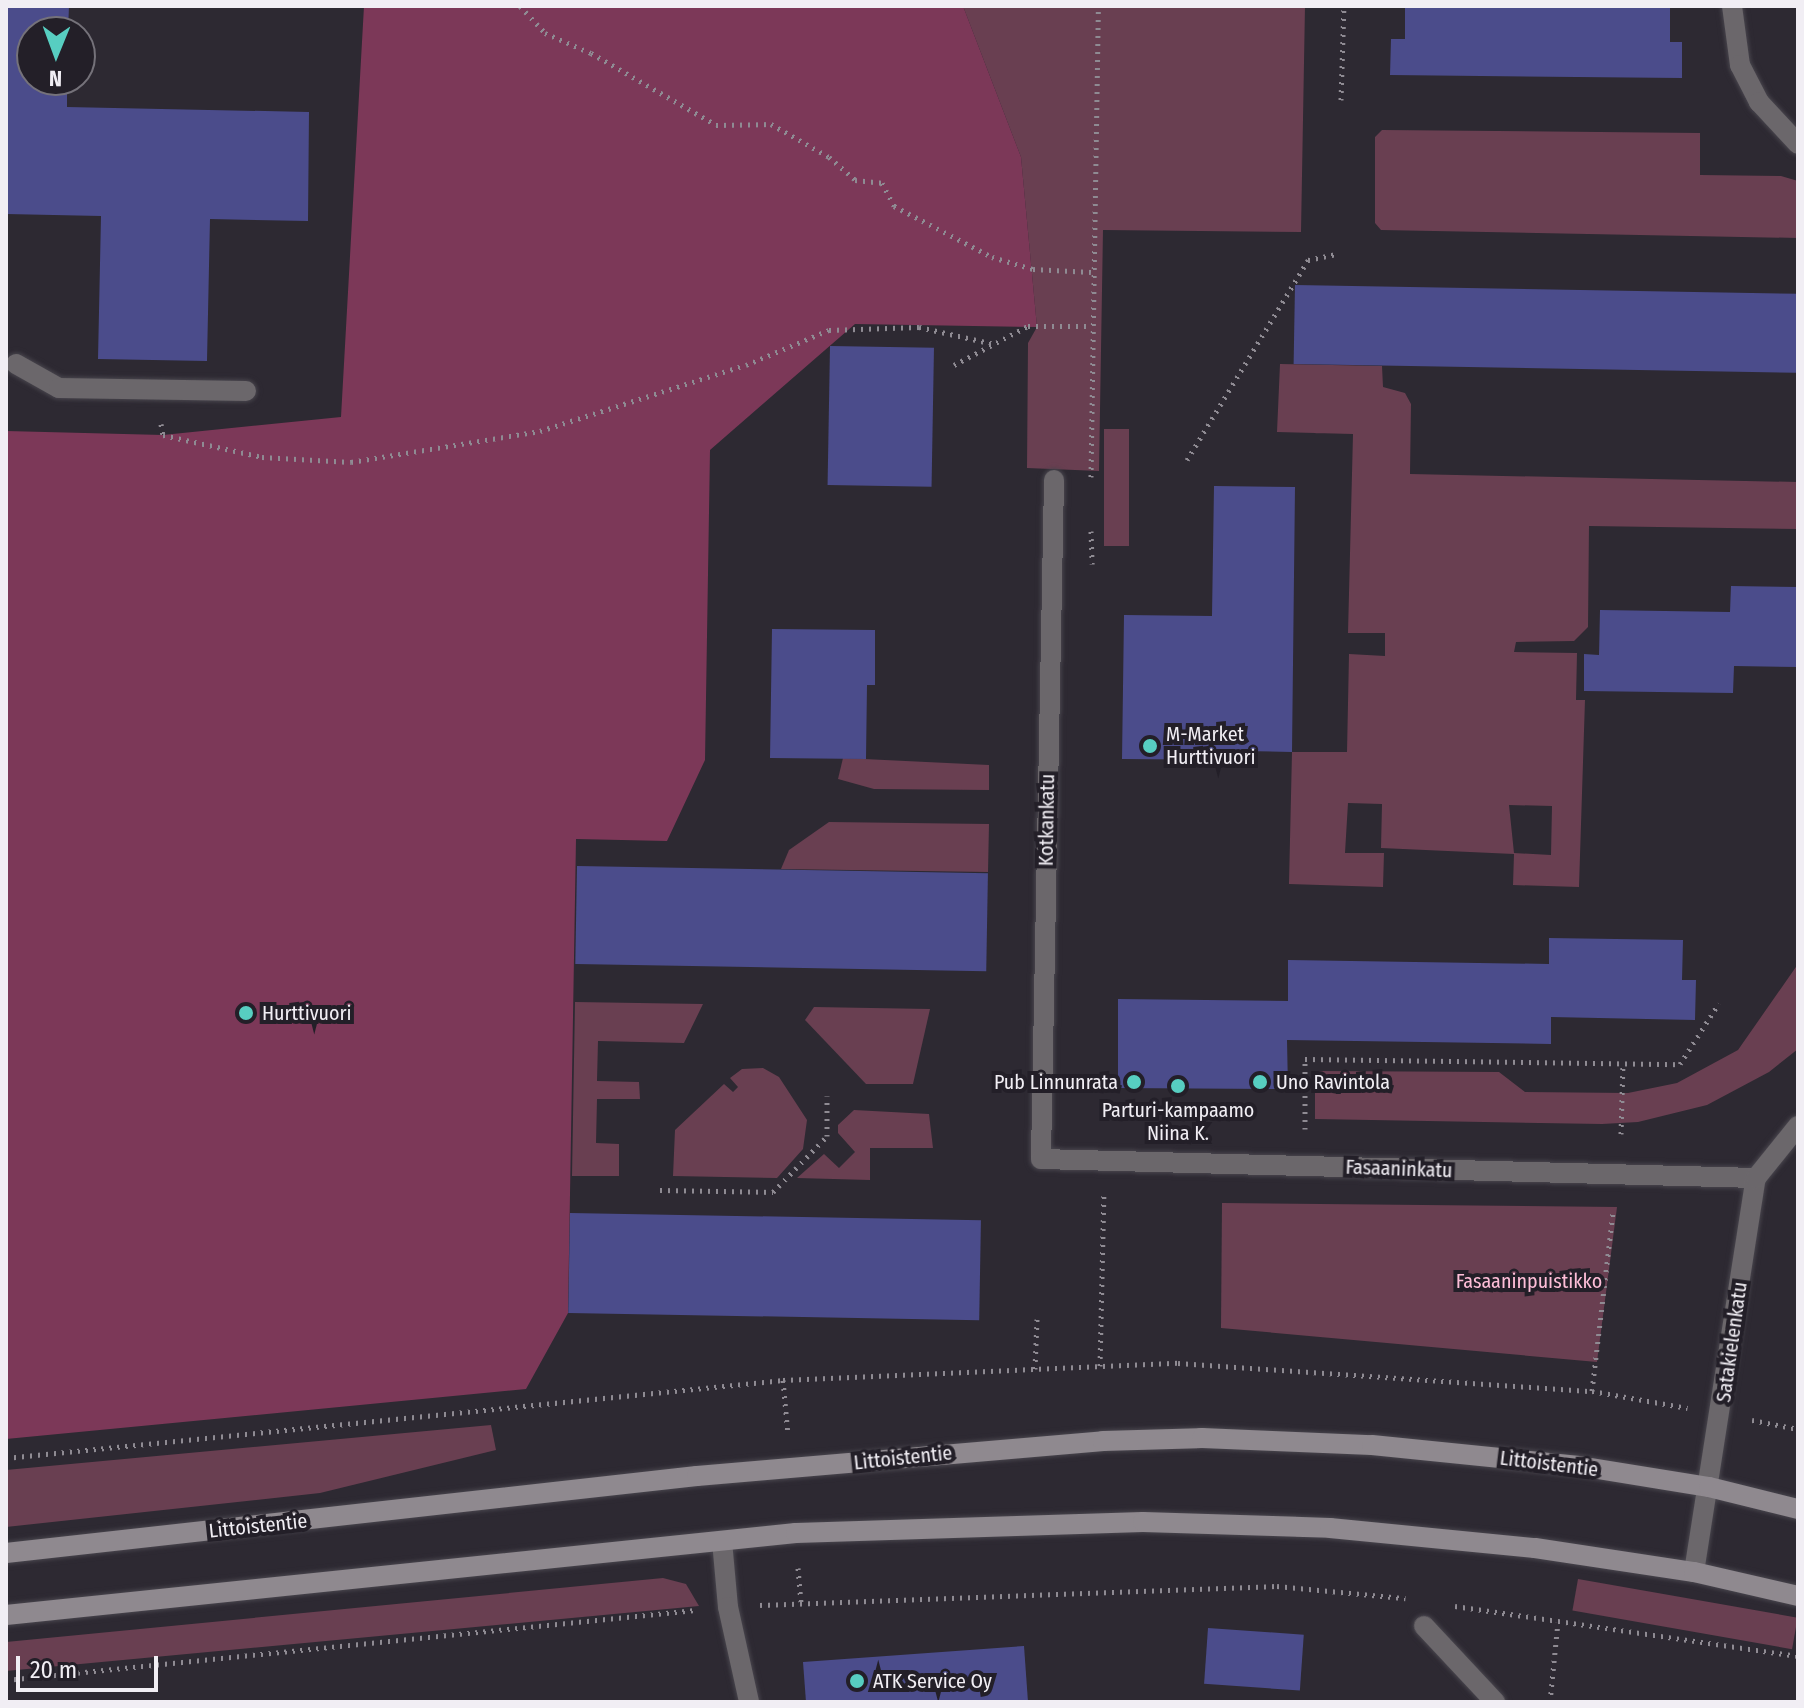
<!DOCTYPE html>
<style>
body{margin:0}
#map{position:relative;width:1804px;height:1708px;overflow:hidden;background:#2d2932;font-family:"Fira Sans Condensed",sans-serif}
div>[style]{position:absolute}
.green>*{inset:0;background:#693f51;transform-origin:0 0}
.forest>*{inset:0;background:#7c3858}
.building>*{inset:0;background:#4b4c8b;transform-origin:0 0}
.path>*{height:5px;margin-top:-2.5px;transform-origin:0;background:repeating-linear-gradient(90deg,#8f8b93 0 2px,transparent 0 8px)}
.roads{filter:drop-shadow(0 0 2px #48454d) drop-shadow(0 0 2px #48454d)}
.service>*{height:20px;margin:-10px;padding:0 10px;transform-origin:10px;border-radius:10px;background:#6b676b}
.minor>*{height:20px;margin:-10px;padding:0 10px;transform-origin:10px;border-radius:10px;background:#6b676b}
.secondary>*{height:20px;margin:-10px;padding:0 10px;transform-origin:10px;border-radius:10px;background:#8f898f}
.dots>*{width:22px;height:22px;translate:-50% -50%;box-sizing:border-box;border:4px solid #231f28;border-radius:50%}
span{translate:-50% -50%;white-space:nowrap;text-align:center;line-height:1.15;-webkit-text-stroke:8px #231f28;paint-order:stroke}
.poi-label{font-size:20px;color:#f1eef4}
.left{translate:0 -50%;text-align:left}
.right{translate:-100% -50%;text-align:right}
.street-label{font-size:20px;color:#f1eef4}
.park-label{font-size:20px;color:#febed8}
.frame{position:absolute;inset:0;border:8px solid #f1eef4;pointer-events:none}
.north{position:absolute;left:16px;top:16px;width:80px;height:80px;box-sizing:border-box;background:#231f28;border:2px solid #75727a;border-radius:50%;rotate:181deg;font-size:22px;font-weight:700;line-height:32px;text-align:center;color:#f1eef4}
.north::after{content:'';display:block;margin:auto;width:28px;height:36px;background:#57cec1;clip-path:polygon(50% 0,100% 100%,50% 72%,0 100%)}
.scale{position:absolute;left:16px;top:1656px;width:142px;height:36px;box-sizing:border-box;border:4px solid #f1eef4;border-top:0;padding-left:10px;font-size:24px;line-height:28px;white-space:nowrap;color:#f1eef4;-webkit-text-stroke:6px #231f28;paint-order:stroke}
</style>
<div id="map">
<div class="green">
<i style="clip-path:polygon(963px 6px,1305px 6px,1301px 232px,1103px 230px,1099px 471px,1027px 468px,1028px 343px,1037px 327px,1021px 157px)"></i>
<i style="clip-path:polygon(1382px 130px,1700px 133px,1700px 175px,1781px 176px,1798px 181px,1798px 238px,1381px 230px,1375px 223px,1375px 137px)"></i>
<i style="clip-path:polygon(evenodd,1280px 364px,1382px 366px,1383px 387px,1405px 393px,1411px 404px,1410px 474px,1798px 482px,1798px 529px,1589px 526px,1588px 627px,1574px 641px,1516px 642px,1514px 652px,1577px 653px,1576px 700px,1585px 700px,1579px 887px,1513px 885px,1514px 854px,1381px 848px,1382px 804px,1348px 803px,1345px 853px,1384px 853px,1383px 887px,1289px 884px,1292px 752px,1347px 752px,1349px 654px,1385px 656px,1385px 633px,1348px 633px,1353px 434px,1277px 432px,1280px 364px,1509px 805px,1552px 806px,1551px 855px,1514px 853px,1509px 805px)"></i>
<i style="left:1104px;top:429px;width:25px;height:117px"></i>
<i style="clip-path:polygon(843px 758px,989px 765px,989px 790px,874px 789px,838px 779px)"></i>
<i style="clip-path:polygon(829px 822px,989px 824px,988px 872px,781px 869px,789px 850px)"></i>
<i style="clip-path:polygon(1798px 964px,1798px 1049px,1769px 1072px,1707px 1105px,1638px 1122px,1602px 1124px,1315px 1119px,1315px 1071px,1499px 1072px,1525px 1092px,1628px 1093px,1677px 1083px,1738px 1050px)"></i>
<i style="clip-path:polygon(575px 1002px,703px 1004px,684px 1043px,598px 1041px,597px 1081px,639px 1082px,640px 1099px,597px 1099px,596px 1143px,619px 1144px,619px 1176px,572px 1176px)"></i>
<i style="clip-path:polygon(814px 1007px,930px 1009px,913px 1084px,866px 1084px,805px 1020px)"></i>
<i style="clip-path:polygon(763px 1068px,779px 1077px,807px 1120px,803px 1149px,777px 1178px,673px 1176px,675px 1130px,724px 1084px,733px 1092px,738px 1087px,730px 1078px,742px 1069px)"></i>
<i style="clip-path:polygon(854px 1110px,929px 1114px,933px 1148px,870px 1148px,870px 1180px,797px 1178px,824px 1154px,839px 1168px,855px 1152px,838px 1133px,838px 1125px)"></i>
<i style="clip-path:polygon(1222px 1203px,1617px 1207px,1597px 1362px,1221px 1328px)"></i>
<i style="clip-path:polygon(491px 1425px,496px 1450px,320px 1493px,6px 1527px,6px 1470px)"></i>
<i style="clip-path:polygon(663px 1578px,686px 1584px,699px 1606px,6px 1671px,6px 1642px)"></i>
<i style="left:1578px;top:1579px;width:223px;height:32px;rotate:10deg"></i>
</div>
<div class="forest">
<i style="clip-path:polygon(364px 6px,963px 6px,1021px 157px,1037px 327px,855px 324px,710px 450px,705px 760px,667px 841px,576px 839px,568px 1313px,526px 1389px,6px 1439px,6px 431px,163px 435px,341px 417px)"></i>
</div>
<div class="building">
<i style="clip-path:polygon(6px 6px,69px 6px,68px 32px,32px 32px,32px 80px,67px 80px,67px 107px,309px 112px,308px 221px,210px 219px,207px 361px,98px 359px,101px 216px,6px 214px)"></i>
<i style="clip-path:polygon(1405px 6px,1670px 6px,1670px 42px,1682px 42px,1682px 78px,1390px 75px,1391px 39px,1405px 39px)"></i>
<i style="left:1295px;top:285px;width:503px;height:79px;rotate:1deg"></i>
<i style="left:830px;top:346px;width:104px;height:139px;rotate:1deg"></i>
<i style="clip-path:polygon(1214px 486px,1295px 487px,1292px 752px,1244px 751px,1244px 760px,1122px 759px,1124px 615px,1212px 616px)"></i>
<i style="clip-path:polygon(1731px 586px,1798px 587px,1798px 667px,1734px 666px,1733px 693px,1584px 691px,1584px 654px,1599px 655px,1600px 610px,1730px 612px)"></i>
<i style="clip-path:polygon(772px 629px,875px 630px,875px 685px,867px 685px,866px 759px,770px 758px)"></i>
<i style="left:577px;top:866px;width:411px;height:98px;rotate:1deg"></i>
<i style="clip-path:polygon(1549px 938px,1683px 940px,1682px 980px,1696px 980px,1695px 1020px,1551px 1017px,1551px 1044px,1287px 1040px,1288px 1089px,1118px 1088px,1118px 999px,1288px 1001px,1288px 960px,1549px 964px)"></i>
<i style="left:570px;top:1213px;width:411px;height:100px;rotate:1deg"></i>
<i style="left:1208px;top:1628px;width:96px;height:56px;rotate:4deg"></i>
<i style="clip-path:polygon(1024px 1646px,1028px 1702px,806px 1702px,803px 1662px)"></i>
</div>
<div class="path">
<i style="left:520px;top:6px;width:37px;rotate:47deg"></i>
<i style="left:545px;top:33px;width:50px;rotate:23.5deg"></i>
<i style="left:591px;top:53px;width:144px;rotate:29.9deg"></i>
<i style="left:716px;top:125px;width:55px;rotate:-1deg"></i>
<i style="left:771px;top:124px;width:67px;rotate:29.6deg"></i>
<i style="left:829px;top:157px;width:35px;rotate:41deg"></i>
<i style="left:855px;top:180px;width:27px;rotate:6deg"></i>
<i style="left:882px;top:183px;width:26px;rotate:62deg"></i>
<i style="left:894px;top:206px;width:110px;rotate:27.5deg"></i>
<i style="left:992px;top:257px;width:43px;rotate:16.3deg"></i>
<i style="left:1033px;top:269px;width:58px;rotate:3deg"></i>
<i style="left:1341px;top:100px;width:94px;rotate:-88.2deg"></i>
<i style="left:954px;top:365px;width:84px;rotate:-27.8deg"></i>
<i style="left:1028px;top:326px;width:63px"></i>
<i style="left:161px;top:424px;width:11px;rotate:80deg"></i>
<i style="left:163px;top:435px;width:101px;rotate:12.5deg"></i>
<i style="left:262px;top:457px;width:89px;rotate:3.2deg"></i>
<i style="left:351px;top:462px;width:192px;rotate:-9.3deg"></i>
<i style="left:540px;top:431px;width:216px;rotate:-17.8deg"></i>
<i style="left:746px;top:365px;width:90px;rotate:-22.9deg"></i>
<i style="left:829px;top:330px;width:90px;rotate:-1.9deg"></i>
<i style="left:919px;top:327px;width:77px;rotate:12.8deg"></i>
<i style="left:1187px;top:460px;width:234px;rotate:-58.8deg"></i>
<i style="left:1308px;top:260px;width:29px;rotate:-12deg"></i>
<i style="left:1091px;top:477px;width:471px;rotate:-89.1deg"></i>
<i style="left:1091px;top:531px;width:33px;rotate:88deg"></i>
<i style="left:1305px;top:1129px;width:70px;rotate:-90deg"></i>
<i style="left:1305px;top:1059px;width:375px;rotate:0.8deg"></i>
<i style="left:1680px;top:1064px;width:72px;rotate:-57.4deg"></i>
<i style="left:1621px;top:1134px;width:71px;rotate:-88.4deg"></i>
<i style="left:660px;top:1190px;width:113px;rotate:1deg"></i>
<i style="left:773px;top:1192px;width:78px;rotate:-46deg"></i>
<i style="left:827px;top:1136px;width:40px;rotate:-90deg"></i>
<i style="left:1100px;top:1366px;width:172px;rotate:-88.7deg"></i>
<i style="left:1035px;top:1369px;width:50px;rotate:-87.7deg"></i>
<i style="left:783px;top:1380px;width:55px;rotate:84.8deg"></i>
<i style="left:1592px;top:1391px;width:179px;rotate:-83.3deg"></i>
<i style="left:1752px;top:1420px;width:47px;rotate:11.1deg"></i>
<i style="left:6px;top:1458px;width:781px;rotate:-5.73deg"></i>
<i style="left:783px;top:1380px;width:395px;rotate:-2.5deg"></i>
<i style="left:1178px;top:1363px;width:415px;rotate:3.9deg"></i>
<i style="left:1592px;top:1391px;width:97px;rotate:10.1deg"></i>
<i style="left:798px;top:1568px;width:34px;rotate:85deg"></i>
<i style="left:760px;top:1605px;width:517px;rotate:-2.1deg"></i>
<i style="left:1277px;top:1586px;width:129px;rotate:5.4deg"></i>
<i style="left:1455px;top:1606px;width:347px;rotate:8.3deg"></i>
<i style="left:6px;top:1680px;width:693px;rotate:-5.8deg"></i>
<i style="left:1550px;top:1702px;width:80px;rotate:-84.3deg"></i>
</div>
<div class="roads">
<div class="service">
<i style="left:16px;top:364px;width:49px;rotate:29.2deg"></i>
<i style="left:59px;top:388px;width:187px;rotate:0.9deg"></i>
</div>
<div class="minor">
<i style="left:1732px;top:6px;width:60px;rotate:82.3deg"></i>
<i style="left:1740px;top:65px;width:42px;rotate:62.8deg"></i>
<i style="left:1759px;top:102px;width:57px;rotate:47.1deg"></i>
<i style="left:1054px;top:480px;width:679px;rotate:91.1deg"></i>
<i style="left:1041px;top:1159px;width:715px;rotate:1.52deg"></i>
<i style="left:722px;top:1541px;width:66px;rotate:84.8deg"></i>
<i style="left:728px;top:1607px;width:97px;rotate:77.5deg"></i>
<i style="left:1694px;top:1572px;width:399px;rotate:-81.1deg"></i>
<i style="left:1756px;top:1178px;width:67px;rotate:-51.1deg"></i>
<i style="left:1424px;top:1626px;width:104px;rotate:46.9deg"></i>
</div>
<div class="secondary">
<i style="left:6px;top:1553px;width:695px;rotate:-6.36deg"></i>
<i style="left:697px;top:1476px;width:408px;rotate:-4.9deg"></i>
<i style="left:1103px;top:1441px;width:99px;rotate:-1.7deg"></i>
<i style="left:1202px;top:1438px;width:170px;rotate:2.4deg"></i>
<i style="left:1372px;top:1445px;width:208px;rotate:5.8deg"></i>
<i style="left:1579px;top:1466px;width:132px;rotate:9.2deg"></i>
<i style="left:1709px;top:1487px;width:92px;rotate:13.9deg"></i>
<i style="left:6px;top:1615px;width:794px;rotate:-5.93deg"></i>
<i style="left:796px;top:1533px;width:347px;rotate:-1.8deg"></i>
<i style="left:1143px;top:1522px;width:187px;rotate:1.8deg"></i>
<i style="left:1330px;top:1528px;width:206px;rotate:5.6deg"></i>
<i style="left:1535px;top:1548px;width:161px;rotate:8.6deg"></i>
<i style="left:1694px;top:1572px;width:107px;rotate:13deg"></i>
</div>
</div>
<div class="dots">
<i style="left:1150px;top:746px;background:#57cec1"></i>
<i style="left:246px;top:1013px;background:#57cec1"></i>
<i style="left:1134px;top:1082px;background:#57cec1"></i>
<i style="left:1260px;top:1082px;background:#57cec1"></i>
<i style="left:1178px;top:1086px;background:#57cec1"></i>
<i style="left:857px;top:1681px;background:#57cec1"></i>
</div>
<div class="poi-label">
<span class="left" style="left:1166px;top:746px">M-Market<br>Hurttivuori</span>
<span class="left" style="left:262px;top:1013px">Hurttivuori</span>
<span class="right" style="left:1118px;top:1082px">Pub Linnunrata</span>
<span class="left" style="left:1276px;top:1082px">Uno Ravintola</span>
<span style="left:1178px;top:1122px">Parturi-kampaamo<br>Niina K.</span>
<span class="left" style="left:873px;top:1681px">ATK Service Oy</span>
</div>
<div class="street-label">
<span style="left:1047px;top:820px;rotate:-89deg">Kotkankatu</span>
<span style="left:1399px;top:1169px;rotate:2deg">Fasaaninkatu</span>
<span style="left:1732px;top:1342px;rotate:-82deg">Satakielenkatu</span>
<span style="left:903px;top:1458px;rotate:-6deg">Littoistentie</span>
<span style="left:1549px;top:1464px;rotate:7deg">Littoistentie</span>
<span style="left:258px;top:1526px;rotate:-6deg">Littoistentie</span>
</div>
<div class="park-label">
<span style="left:1529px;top:1281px">Fasaaninpuistikko</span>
</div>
<div class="frame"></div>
<div class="north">N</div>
<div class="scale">20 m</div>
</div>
